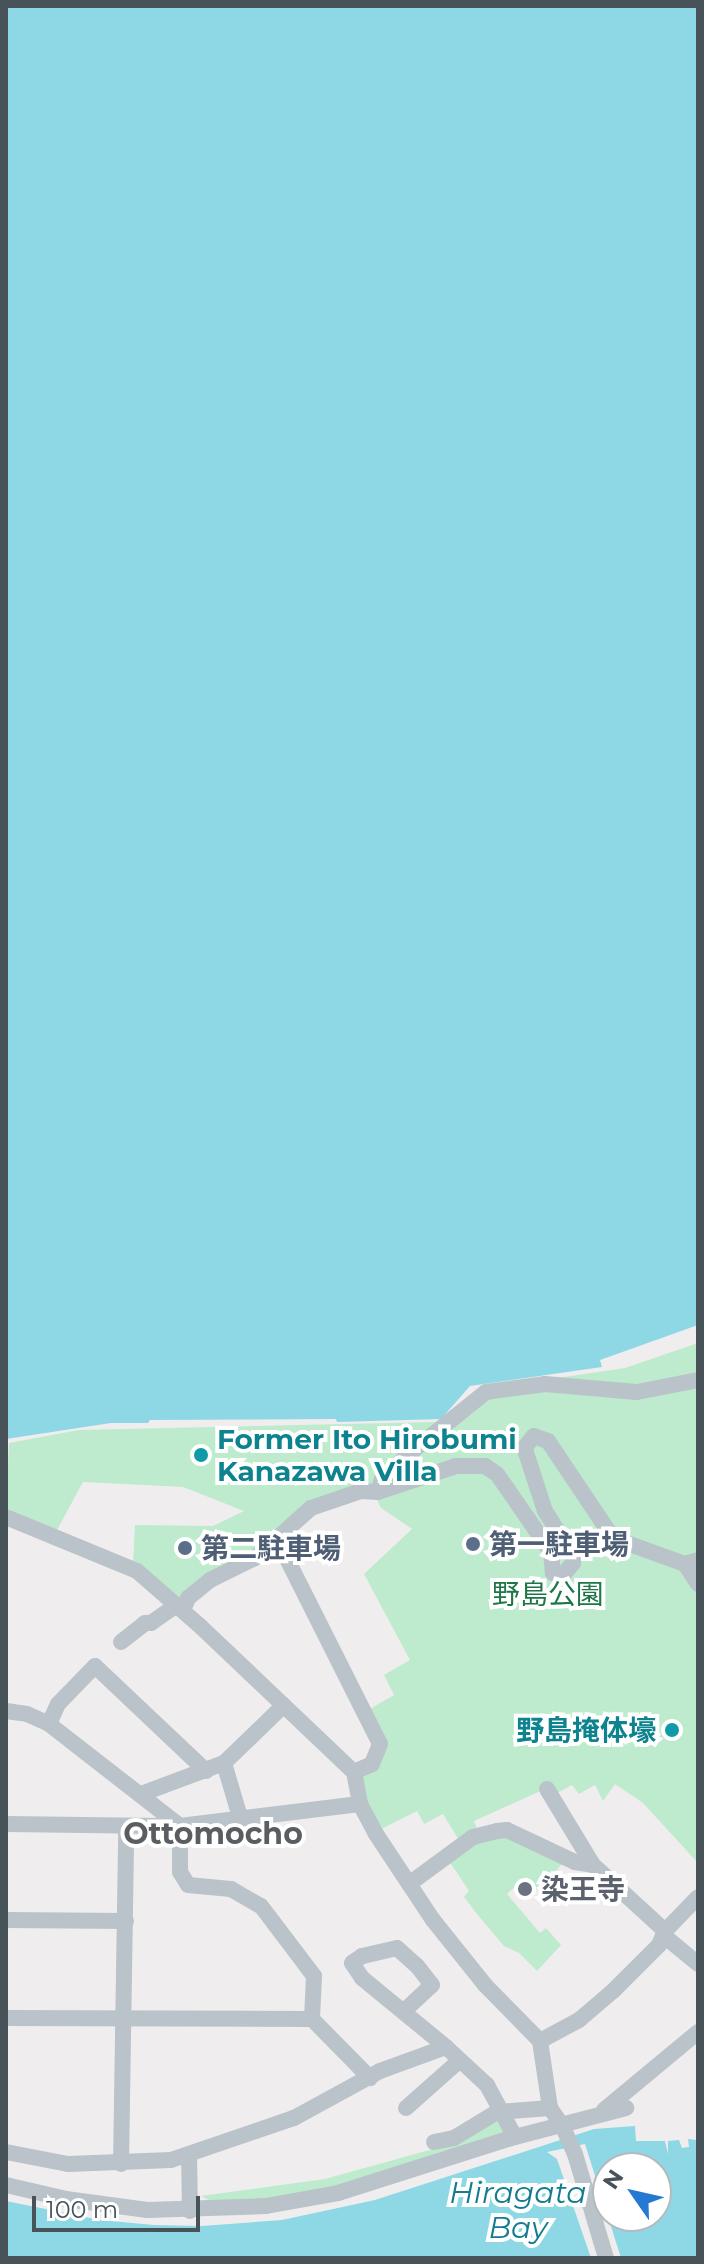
<!DOCTYPE html>
<meta charset="utf-8">
<style>
body{margin:0}
#map{position:relative;width:704px;height:2264px;overflow:hidden;background:#f0edee;font-family:Montserrat,"Noto Sans JP",sans-serif}
div>[style]{position:absolute}
.green>*{inset:0;background:#beebcd}
.water>*{inset:0;background:#8ed8e6}
.pier>*{inset:0;background:#f0edee}
.minor>*{height:16px;margin:-8px;padding:0 8px;transform-origin:8px;border-radius:8px;background:#bac3c9}
.dots>*{width:22px;height:22px;translate:-50% -50%;box-sizing:border-box;border:4px solid #fff;border-radius:50%}
span{translate:-50% -50%;white-space:nowrap;text-align:center;line-height:1.15;-webkit-text-stroke:8px #fff;paint-order:stroke}
.culture-label{font-size:28px;color:#0d838f;font-weight:700}
.left{translate:0 -50%;text-align:left}
.right{translate:-100% -50%;text-align:right}
.service-label{font-size:28px;color:#4e5e75;font-weight:700}
.park-label{font-size:28px;color:#1d7645}
.worship-label{font-size:28px;color:#5b616d;font-weight:700}
.neighbourhood-label{font-size:30px;color:#5a5e62;font-weight:700}
.water-label{font-size:30px;color:#157c90;font-style:italic}
.frame{position:absolute;inset:0;border:8px solid #475259;pointer-events:none}
.north{position:absolute;left:592px;top:2152px;width:80px;height:80px;box-sizing:border-box;background:#fff;border:2px solid #b5babd;border-radius:50%;rotate:304deg;font-size:22px;font-weight:700;line-height:32px;text-align:center;color:#475259}
.north::after{content:'';display:block;margin:auto;width:28px;height:36px;background:#247ad3;clip-path:polygon(50% 0,100% 100%,50% 72%,0 100%)}
.scale{position:absolute;left:32px;top:2196px;width:168px;height:36px;box-sizing:border-box;border:4px solid #475259;border-top:0;padding-left:10px;font-size:24px;line-height:28px;white-space:nowrap;color:#475259;-webkit-text-stroke:6px #fff;paint-order:stroke}
</style>
<div id="map">
<div class="green">
<i style="clip-path:polygon(698px 1343px,698px 1863px,643px 1803px,615px 1784px,603px 1801px,595px 1785px,579px 1794px,572px 1785px,552px 1796px,545px 1789px,474px 1821px,477px 1829px,460px 1842px,443px 1814px,424px 1824px,417px 1811px,379px 1830px,365px 1802px,361px 1774px,384px 1742px,368px 1710px,394px 1695px,384px 1675px,410px 1660px,364px 1574px,412px 1529px,381px 1508px,370px 1485px,310px 1500px,263px 1545px,180px 1598px,133px 1564px,135px 1525px,213px 1526px,244px 1511px,183px 1487px,83px 1482px,57px 1530px,6px 1508px,9px 1443px,79px 1430px,438px 1422px,476px 1390px,625px 1368px)"></i>
<i style="clip-path:polygon(504px 1834px,564px 1862px,538px 1890px,526px 1877px,507px 1894px,540px 1933px,546px 1928px,561px 1945px,537px 1971px,519px 1953px,504px 1946px,477px 1914px,464px 1897px,469px 1891px,449px 1861px,479px 1837px)"></i>
<i style="clip-path:polygon(499px 2120px,505px 2134px,352px 2182px,284px 2197px,214px 2203px,201px 2196px,325px 2179px,433px 2149px)"></i>
</div>
<div class="water">
<i style="clip-path:polygon(6px 6px,698px 6px,698px 1325px,600px 1360px,602px 1367px,470px 1386px,441px 1419px,337px 1422px,336px 1419px,150px 1420px,148px 1423px,111px 1423px,6px 1439px)"></i>
<i style="clip-path:polygon(evenodd,635px 2126px,636px 2141px,665px 2141px,668px 2154px,668px 2141px,679px 2140px,682px 2148px,689px 2147px,688px 2139px,697px 2140px,698px 2258px,6px 2258px,6px 2201px,100px 2220px,154px 2225px,202px 2226px,282px 2220px,375px 2200px,594px 2129px,635px 2126px,608px 2168px,656px 2168px,656px 2216px,608px 2216px,608px 2168px)"></i>
</div>
<div class="pier">
<i style="clip-path:polygon(585px 2144px,621px 2258px,591px 2258px,557px 2159px,547px 2152px)"></i>
</div>
<div class="minor">
<i style="left:378px;top:1492px;width:14px;rotate:-73deg"></i>
<i style="left:382px;top:1479px;width:38px;rotate:-43deg"></i>
<i style="left:410px;top:1453px;width:97px;rotate:-38.8deg"></i>
<i style="left:486px;top:1392px;width:60px;rotate:-7.7deg"></i>
<i style="left:545px;top:1384px;width:92px;rotate:5deg"></i>
<i style="left:637px;top:1392px;width:62px;rotate:-11.1deg"></i>
<i style="left:6px;top:1517px;width:142px;rotate:22.4deg"></i>
<i style="left:137px;top:1571px;width:84px;rotate:41.1deg"></i>
<i style="left:200px;top:1626px;width:212px;rotate:43.5deg"></i>
<i style="left:354px;top:1772px;width:33px;rotate:79deg"></i>
<i style="left:360px;top:1804px;width:34px;rotate:62deg"></i>
<i style="left:376px;top:1834px;width:103px;rotate:56.5deg"></i>
<i style="left:433px;top:1920px;width:83px;rotate:51.3deg"></i>
<i style="left:485px;top:1985px;width:78px;rotate:45.5deg"></i>
<i style="left:540px;top:2041px;width:68px;rotate:81.5deg"></i>
<i style="left:550px;top:2108px;width:21px;rotate:55deg"></i>
<i style="left:562px;top:2125px;width:32px;rotate:66deg"></i>
<i style="left:575px;top:2154px;width:109px;rotate:73.4deg"></i>
<i style="left:278px;top:1541px;width:227px;rotate:63.3deg"></i>
<i style="left:380px;top:1744px;width:22px;rotate:112deg"></i>
<i style="left:372px;top:1764px;width:20px;rotate:156deg"></i>
<i style="left:685px;top:1564px;width:24px;rotate:57deg"></i>
<i style="left:183px;top:1610px;width:13px;rotate:-67deg"></i>
<i style="left:188px;top:1598px;width:28px;rotate:-39deg"></i>
<i style="left:210px;top:1580px;width:50px;rotate:-26.1deg"></i>
<i style="left:255px;top:1558px;width:75px;rotate:-41.8deg"></i>
<i style="left:311px;top:1508px;width:53px;rotate:-18.8deg"></i>
<i style="left:361px;top:1491px;width:17px;rotate:3deg"></i>
<i style="left:378px;top:1492px;width:82px;rotate:-18.4deg"></i>
<i style="left:456px;top:1466px;width:29px"></i>
<i style="left:485px;top:1466px;width:14px;rotate:34deg"></i>
<i style="left:497px;top:1474px;width:95px;rotate:55.3deg"></i>
<i style="left:551px;top:1552px;width:21px;rotate:85deg"></i>
<i style="left:553px;top:1573px;width:10px;rotate:11deg"></i>
<i style="left:563px;top:1575px;width:16px;rotate:-50deg"></i>
<i style="left:573px;top:1563px;width:9px;rotate:-96deg"></i>
<i style="left:572px;top:1554px;width:51px;rotate:-122.1deg"></i>
<i style="left:545px;top:1511px;width:61px;rotate:-108.1deg"></i>
<i style="left:526px;top:1453px;width:6px;rotate:-99deg"></i>
<i style="left:525px;top:1447px;width:14px;rotate:-51deg"></i>
<i style="left:534px;top:1436px;width:15px;rotate:20deg"></i>
<i style="left:548px;top:1441px;width:117px;rotate:56.2deg"></i>
<i style="left:613px;top:1538px;width:77px;rotate:19.9deg"></i>
<i style="left:685px;top:1564px;width:14px;rotate:-17deg"></i>
<i style="left:121px;top:1642px;width:31px;rotate:-38deg"></i>
<i style="left:145px;top:1623px;width:6px"></i>
<i style="left:151px;top:1623px;width:32px;rotate:-35deg"></i>
<i style="left:6px;top:1711px;width:21px;rotate:8deg"></i>
<i style="left:27px;top:1714px;width:24px;rotate:24deg"></i>
<i style="left:49px;top:1724px;width:166px;rotate:37.9deg"></i>
<i style="left:180px;top:1826px;width:46px;rotate:90deg"></i>
<i style="left:180px;top:1872px;width:15px;rotate:58deg"></i>
<i style="left:188px;top:1885px;width:43px;rotate:5.3deg"></i>
<i style="left:231px;top:1889px;width:34px;rotate:30deg"></i>
<i style="left:261px;top:1906px;width:88px;rotate:52.9deg"></i>
<i style="left:314px;top:1976px;width:43px;rotate:92.7deg"></i>
<i style="left:312px;top:2019px;width:83px;rotate:45.5deg"></i>
<i style="left:49px;top:1724px;width:22px;rotate:-66deg"></i>
<i style="left:58px;top:1704px;width:53px;rotate:-45.8deg"></i>
<i style="left:95px;top:1666px;width:153px;rotate:43.4deg"></i>
<i style="left:224px;top:1763px;width:56px;rotate:73.5deg"></i>
<i style="left:547px;top:1789px;width:89px;rotate:58.8deg"></i>
<i style="left:593px;top:1865px;width:98px;rotate:42.5deg"></i>
<i style="left:141px;top:1794px;width:89px;rotate:-20.5deg"></i>
<i style="left:224px;top:1763px;width:83px;rotate:-44deg"></i>
<i style="left:6px;top:1824px;width:174px;rotate:0.7deg"></i>
<i style="left:180px;top:1826px;width:181px;rotate:-7deg"></i>
<i style="left:409px;top:1884px;width:79px;rotate:-36.3deg"></i>
<i style="left:473px;top:1837px;width:25px;rotate:-14deg"></i>
<i style="left:497px;top:1831px;width:10px;rotate:-6deg"></i>
<i style="left:507px;top:1830px;width:75px;rotate:25.2deg"></i>
<i style="left:575px;top:1862px;width:18px;rotate:9deg"></i>
<i style="left:6px;top:1920px;width:120px;rotate:0.5deg"></i>
<i style="left:663px;top:1935px;width:45px;rotate:39.6deg"></i>
<i style="left:404px;top:2011px;width:38px;rotate:-43deg"></i>
<i style="left:432px;top:1985px;width:24px;rotate:-128deg"></i>
<i style="left:417px;top:1966px;width:27px;rotate:-138deg"></i>
<i style="left:397px;top:1948px;width:36px;rotate:167deg"></i>
<i style="left:362px;top:1956px;width:12px;rotate:145deg"></i>
<i style="left:352px;top:1963px;width:18px;rotate:56deg"></i>
<i style="left:362px;top:1978px;width:109px;rotate:39.4deg"></i>
<i style="left:446px;top:2047px;width:56px;rotate:42.8deg"></i>
<i style="left:487px;top:2085px;width:59px;rotate:61.7deg"></i>
<i style="left:6px;top:2018px;width:306px;rotate:0.2deg"></i>
<i style="left:540px;top:2041px;width:44px;rotate:-28.3deg"></i>
<i style="left:579px;top:2020px;width:45px;rotate:-40.5deg"></i>
<i style="left:613px;top:1991px;width:65px;rotate:-45deg"></i>
<i style="left:659px;top:1945px;width:15px;rotate:-67deg"></i>
<i style="left:665px;top:1931px;width:47px;rotate:-45.9deg"></i>
<i style="left:406px;top:2108px;width:71px;rotate:-41.6deg"></i>
<i style="left:604px;top:2110px;width:122px;rotate:-39.7deg"></i>
<i style="left:434px;top:2142px;width:20px;rotate:-11deg"></i>
<i style="left:454px;top:2138px;width:50px;rotate:-31.2deg"></i>
<i style="left:497px;top:2112px;width:53px;rotate:-4.3deg"></i>
<i style="left:6px;top:2152px;width:63px;rotate:11deg"></i>
<i style="left:68px;top:2164px;width:103px;rotate:-2.2deg"></i>
<i style="left:171px;top:2160px;width:130px;rotate:-18.9deg"></i>
<i style="left:294px;top:2118px;width:98px;rotate:-28.7deg"></i>
<i style="left:380px;top:2071px;width:70px;rotate:-20deg"></i>
<i style="left:189px;top:2154px;width:57px;rotate:89deg"></i>
<i style="left:121px;top:2164px;width:337px;rotate:-89.1deg"></i>
<i style="left:6px;top:2185px;width:62px;rotate:13.1deg"></i>
<i style="left:66px;top:2199px;width:82px;rotate:7.7deg"></i>
<i style="left:147px;top:2210px;width:119px;rotate:-1.9deg"></i>
<i style="left:266px;top:2206px;width:73px;rotate:-10.2deg"></i>
<i style="left:338px;top:2193px;width:186px;rotate:-17.6deg"></i>
<i style="left:515px;top:2137px;width:115px;rotate:-14.6deg"></i>
</div>
<div class="dots">
<i style="left:201px;top:1455px;background:#0f9aa8"></i>
<i style="left:473px;top:1544px;background:#5c6f8a"></i>
<i style="left:185px;top:1548px;background:#5c6f8a"></i>
<i style="left:672px;top:1730px;background:#0f9aa8"></i>
<i style="left:525px;top:1889px;background:#6b7280"></i>
</div>
<div class="culture-label">
<span class="left" style="left:217px;top:1455px">Former Ito Hirobumi<br>Kanazawa Villa</span>
<span class="right" style="left:656px;top:1730px">野島掩体壕</span>
</div>
<div class="service-label">
<span class="left" style="left:489px;top:1544px">第一駐車場</span>
<span class="left" style="left:201px;top:1548px">第二駐車場</span>
</div>
<div class="park-label">
<span style="left:548px;top:1594px">野島公園</span>
</div>
<div class="worship-label">
<span class="left" style="left:541px;top:1889px">染王寺</span>
</div>
<div class="neighbourhood-label">
<span style="left:213px;top:1834px">Ottomocho</span>
</div>
<div class="water-label">
<span style="left:518px;top:2210px">Hiragata<br>Bay</span>
</div>
<div class="frame"></div>
<div class="north">N</div>
<div class="scale">100 m</div>
</div>
